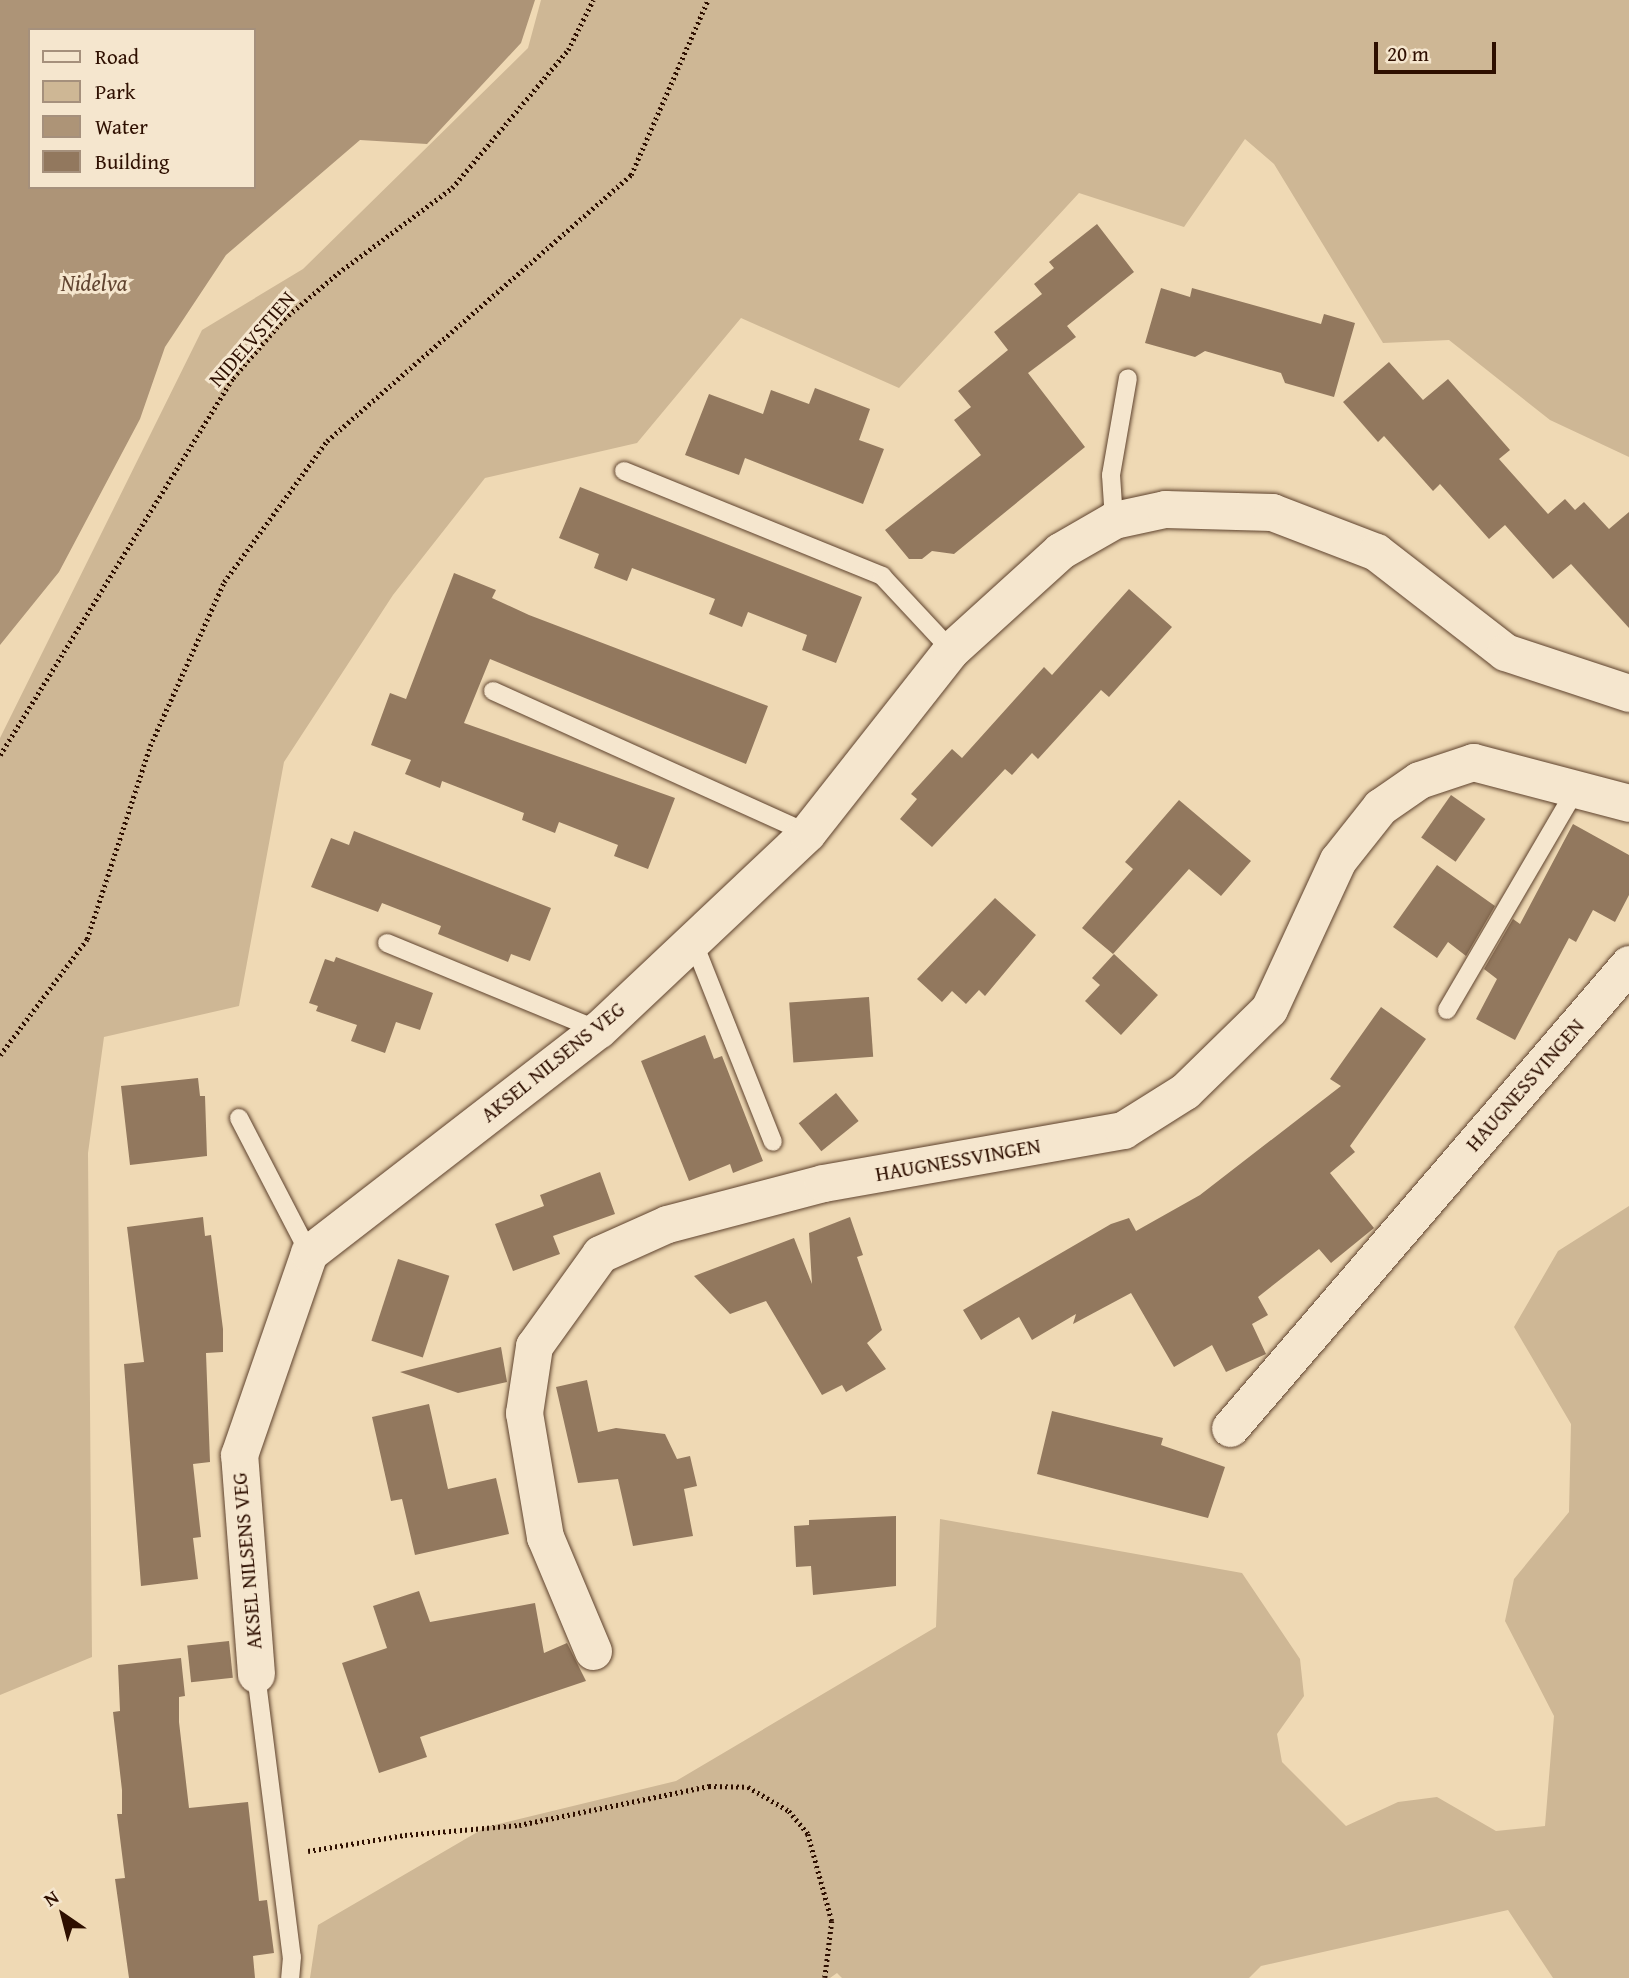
<!DOCTYPE html>
<style>
body{margin:0}
#map{position:relative;width:1629px;height:1978px;overflow:hidden;background:#efd9b4;font-family:"Gentium Book Plus",serif}
div>[style]{position:absolute}
.green>*{inset:0;background:#ceb795}
.water>*{inset:0;background:#ad9477}
.building>*{inset:0;background:#92785e;transform-origin:0 0}
.path>*{height:4.5px;margin-top:-2.25px;transform-origin:0;background:repeating-linear-gradient(90deg,#2e0f00 0 2px,transparent 0 5.5px)}
.roads{filter:drop-shadow(0 0 2px #5e422d) drop-shadow(0 0 2px #5e422d)}
.service>*{height:18px;margin:-9px;padding:0 9px;transform-origin:9px;border-radius:9px;background:#f5e6ce}
.minor>*{height:37px;margin:-18.5px;padding:0 18.5px;transform-origin:18.5px;border-radius:18.5px;background:#f5e6ce}
span{translate:-50% -50%;white-space:nowrap;text-align:center;line-height:1.15;-webkit-text-stroke:6px #f5e6ce;paint-order:stroke}
.street-label{font-size:21px;color:#2e0f00}
.water-label{font-size:23px;color:#614430;font-style:italic}
.legend{position:absolute;left:28px;top:28px;width:228px;height:161px;box-sizing:border-box;background:#f5e6ce;border:2px solid #a5907c;margin:0;padding:9px 12px;list-style:none;font-size:21px;color:#2e0f00}
.legend li{display:flex;align-items:center;gap:14px;height:35px}
.legend b{width:35px;border:2px solid #a5907c}
.north{position:absolute;left:28px;top:1880px;width:70px;height:70px;-webkit-text-stroke:5px #f5e6ce;paint-order:stroke;rotate:325deg;font-size:19px;font-weight:700;line-height:28px;text-align:center;color:#2e0f00}
.north::after{content:'';display:block;margin:auto;width:24px;height:32px;background:#2e0f00;clip-path:polygon(50% 0,100% 100%,50% 72%,0 100%)}
.scale{position:absolute;left:1374px;top:42px;width:122px;height:32px;box-sizing:border-box;border:4px solid #2e0f00;border-top:0;padding-left:9px;font-size:21px;line-height:24px;white-space:nowrap;color:#2e0f00;-webkit-text-stroke:5px #f5e6ce;paint-order:stroke}
</style>
<div id="map">
<div class="green">
<i style="clip-path:polygon(541px 0,1629px 0,1629px 457px,1550px 420px,1449px 340px,1383px 343px,1274px 164px,1245px 139px,1184px 227px,1079px 193px,899px 388px,741px 318px,637px 443px,485px 478px,393px 595px,284px 762px,239px 1006px,104px 1037px,88px 1153px,92px 1657px,0 1695px,0 738px,202px 330px,303px 269px,528px 48px)"></i>
<i style="clip-path:polygon(1629px 1206px,1629px 1978px,1553px 1978px,1508px 1910px,1261px 1966px,1249px 1978px,842px 1978px,837px 1973px,830px 1978px,310px 1978px,318px 1925px,486px 1827px,676px 1781px,936px 1627px,940px 1519px,1242px 1573px,1300px 1659px,1304px 1696px,1277px 1734px,1282px 1762px,1346px 1826px,1398px 1802px,1437px 1797px,1496px 1831px,1545px 1826px,1554px 1716px,1505px 1621px,1514px 1579px,1569px 1512px,1571px 1424px,1514px 1327px,1558px 1251px)"></i>
</div>
<div class="water">
<i style="clip-path:polygon(evenodd,0 0,535px 0,521px 43px,427px 144px,360px 140px,226px 255px,165px 347px,140px 419px,59px 572px,0 645px,0 0,30px 30px,254px 30px,254px 187px,30px 187px,30px 30px)"></i>
</div>
<div class="building">
<i style="clip-path:polygon(1097px 224px,1134px 272px,1067px 326px,1076px 337px,1028px 373px,1085px 447px,954px 554px,932px 551px,922px 559px,909px 559px,885px 530px,981px 455px,954px 420px,971px 407px,958px 391px,1008px 350px,994px 332px,1042px 294px,1034px 284px,1054px 268px,1049px 262px)"></i>
<i style="clip-path:polygon(1161px 288px,1190px 297px,1192px 288px,1321px 324px,1324px 314px,1355px 323px,1334px 397px,1285px 383px,1281px 373px,1205px 351px,1195px 357px,1145px 343px)"></i>
<i style="clip-path:polygon(1389px 362px,1423px 400px,1448px 379px,1510px 450px,1499px 459px,1548px 514px,1565px 499px,1575px 510px,1584px 502px,1609px 529px,1629px 512px,1629px 628px,1571px 564px,1553px 579px,1505px 525px,1489px 539px,1440px 484px,1433px 491px,1384px 436px,1378px 442px,1343px 402px)"></i>
<i style="clip-path:polygon(815px 388px,870px 409px,859px 440px,884px 449px,863px 504px,745px 458px,739px 475px,685px 455px,709px 394px,763px 414px,771px 390px,809px 404px)"></i>
<i style="clip-path:polygon(580px 487px,862px 597px,836px 663px,802px 650px,807px 635px,748px 612px,742px 627px,709px 614px,715px 599px,632px 568px,627px 581px,594px 568px,599px 554px,559px 538px)"></i>
<i style="clip-path:polygon(454px 573px,496px 590px,492px 598px,529px 615px,768px 706px,746px 764px,490px 659px,464px 723px,675px 798px,648px 869px,614px 856px,618px 845px,559px 822px,555px 833px,522px 820px,524px 813px,442px 781px,440px 788px,405px 774px,411px 760px,371px 745px,390px 693px,406px 699px)"></i>
<i style="clip-path:polygon(1129px 589px,1172px 627px,1109px 697px,1101px 690px,1038px 759px,1032px 753px,1012px 775px,1005px 769px,932px 847px,900px 819px,917px 799px,911px 794px,952px 749px,962px 758px,1044px 667px,1052px 675px)"></i>
<i style="left:1451px;top:795px;width:42px;height:52px;rotate:35deg"></i>
<i style="clip-path:polygon(1179px 800px,1251px 861px,1221px 896px,1189px 869px,1113px 954px,1082px 928px,1133px 869px,1125px 862px)"></i>
<i style="clip-path:polygon(1573px 824px,1629px 855px,1629px 895px,1615px 922px,1593px 910px,1576px 942px,1569px 938px,1515px 1040px,1476px 1019px,1497px 979px,1484px 969px,1513px 919px,1520px 924px)"></i>
<i style="clip-path:polygon(354px 831px,551px 908px,530px 961px,511px 954px,508px 962px,438px 934px,441px 926px,382px 903px,378px 912px,311px 887px,331px 838px,349px 845px)"></i>
<i style="clip-path:polygon(1437px 865px,1495px 906px,1466px 956px,1448px 942px,1437px 958px,1393px 927px)"></i>
<i style="clip-path:polygon(995px 898px,1036px 935px,985px 996px,979px 990px,966px 1004px,952px 991px,942px 1002px,917px 979px)"></i>
<i style="clip-path:polygon(1114px 954px,1158px 995px,1121px 1035px,1085px 1001px,1100px 985px,1092px 978px)"></i>
<i style="clip-path:polygon(336px 957px,433px 993px,420px 1030px,396px 1022px,385px 1053px,351px 1041px,357px 1025px,316px 1011px,318px 1006px,309px 1003px,325px 959px,334px 962px)"></i>
<i style="left:869px;top:997px;width:60px;height:80px;rotate:86deg"></i>
<i style="clip-path:polygon(1381px 1007px,1426px 1039px,1350px 1146px,1355px 1152px,1330px 1173px,1374px 1228px,1331px 1263px,1319px 1249px,1258px 1297px,1268px 1315px,1252px 1324px,1266px 1354px,1226px 1372px,1212px 1345px,1174px 1367px,1131px 1293px,1073px 1324px,1076px 1314px,1032px 1340px,1019px 1317px,981px 1340px,963px 1310px,1111px 1224px,1129px 1218px,1136px 1231px,1200px 1195px,1341px 1086px,1330px 1079px)"></i>
<i style="clip-path:polygon(705px 1035px,714px 1059px,722px 1056px,763px 1161px,733px 1173px,730px 1164px,689px 1181px,641px 1061px)"></i>
<i style="clip-path:polygon(198px 1078px,200px 1096px,205px 1096px,207px 1156px,130px 1165px,121px 1086px)"></i>
<i style="left:836px;top:1093px;width:36px;height:48px;rotate:51deg"></i>
<i style="clip-path:polygon(600px 1172px,615px 1214px,553px 1236px,560px 1254px,513px 1271px,495px 1224px,544px 1206px,540px 1195px)"></i>
<i style="clip-path:polygon(203px 1217px,205px 1236px,211px 1235px,223px 1329px,223px 1352px,206px 1353px,210px 1462px,193px 1464px,201px 1537px,193px 1538px,198px 1579px,141px 1586px,124px 1364px,144px 1362px,127px 1227px)"></i>
<i style="clip-path:polygon(850px 1217px,863px 1255px,857px 1257px,882px 1330px,867px 1343px,886px 1369px,846px 1392px,842px 1385px,822px 1395px,766px 1301px,730px 1314px,694px 1276px,794px 1238px,812px 1284px,809px 1233px)"></i>
<i style="left:398px;top:1259px;width:54px;height:86px;rotate:18deg"></i>
<i style="clip-path:polygon(501px 1347px,507px 1382px,458px 1393px,400px 1372px)"></i>
<i style="clip-path:polygon(587px 1380px,598px 1432px,616px 1428px,665px 1434px,677px 1459px,690px 1456px,697px 1486px,684px 1489px,693px 1536px,633px 1546px,618px 1479px,578px 1483px,556px 1387px)"></i>
<i style="clip-path:polygon(429px 1404px,448px 1489px,496px 1478px,509px 1534px,415px 1555px,402px 1499px,391px 1501px,372px 1417px)"></i>
<i style="clip-path:polygon(1052px 1411px,1163px 1438px,1161px 1445px,1225px 1467px,1208px 1518px,1037px 1474px)"></i>
<i style="clip-path:polygon(896px 1516px,896px 1586px,813px 1595px,811px 1566px,796px 1567px,794px 1526px,809px 1525px,809px 1520px)"></i>
<i style="clip-path:polygon(419px 1591px,430px 1622px,535px 1603px,544px 1653px,567px 1643px,586px 1681px,420px 1737px,427px 1757px,379px 1773px,342px 1663px,387px 1648px,373px 1606px)"></i>
<i style="left:229px;top:1641px;width:37px;height:42px;rotate:84deg"></i>
<i style="clip-path:polygon(181px 1658px,185px 1696px,179px 1697px,179px 1722px,189px 1808px,248px 1802px,259px 1901px,267px 1900px,274px 1953px,253px 1956px,255px 1978px,129px 1978px,115px 1879px,125px 1878px,117px 1814px,122px 1814px,122px 1790px,113px 1712px,120px 1711px,118px 1665px)"></i>
</div>
<div class="path">
<i style="left:0;top:755px;width:443px;rotate:-58.3deg"></i>
<i style="left:233px;top:378px;width:78px;rotate:-49.2deg"></i>
<i style="left:284px;top:319px;width:71px;rotate:-40.4deg"></i>
<i style="left:338px;top:273px;width:142px;rotate:-36.7deg"></i>
<i style="left:452px;top:188px;width:180px;rotate:-50deg"></i>
<i style="left:568px;top:50px;width:56px;rotate:-63.4deg"></i>
<i style="left:0;top:1055px;width:145px;rotate:-53.1deg"></i>
<i style="left:87px;top:939px;width:203px;rotate:-71.9deg"></i>
<i style="left:150px;top:746px;width:180px;rotate:-65.7deg"></i>
<i style="left:224px;top:582px;width:175px;rotate:-53.9deg"></i>
<i style="left:327px;top:441px;width:404px;rotate:-41.2deg"></i>
<i style="left:631px;top:175px;width:191px;rotate:-66.3deg"></i>
<i style="left:308px;top:1851px;width:98px;rotate:-9.4deg"></i>
<i style="left:405px;top:1835px;width:114px;rotate:-5deg"></i>
<i style="left:519px;top:1825px;width:194px;rotate:-11.6deg"></i>
<i style="left:709px;top:1786px;width:39px;rotate:1deg"></i>
<i style="left:748px;top:1787px;width:48px;rotate:30.3deg"></i>
<i style="left:789px;top:1811px;width:30px;rotate:50deg"></i>
<i style="left:808px;top:1834px;width:90px;rotate:74.6deg"></i>
<i style="left:832px;top:1921px;width:57px;rotate:97deg"></i>
</div>
<div class="roads">
<div class="service">
<i style="left:624px;top:471px;width:279px;rotate:22.1deg"></i>
<i style="left:882px;top:576px;width:101px;rotate:47deg"></i>
<i style="left:1114px;top:520px;width:45px;rotate:-93.8deg"></i>
<i style="left:1111px;top:475px;width:98px;rotate:-80.1deg"></i>
<i style="left:493px;top:691px;width:345px;rotate:24.3deg"></i>
<i style="left:693px;top:941px;width:216px;rotate:68.3deg"></i>
<i style="left:387px;top:943px;width:228px;rotate:22.4deg"></i>
<i style="left:1447px;top:1010px;width:256px;rotate:-59.7deg"></i>
<i style="left:239px;top:1118px;width:152px;rotate:62.6deg"></i>
<i style="left:256px;top:1674px;width:285px;rotate:82.8deg"></i>
<i style="left:292px;top:1957px;width:21px;rotate:95deg"></i>
</div>
<div class="minor">
<i style="left:1230px;top:1428px;width:612px;rotate:-49.31deg"></i>
<i style="left:593px;top:1651px;width:124px;rotate:-112.8deg"></i>
<i style="left:545px;top:1537px;width:126px;rotate:-99.6deg"></i>
<i style="left:524px;top:1413px;width:68px;rotate:-81.5deg"></i>
<i style="left:534px;top:1346px;width:113px;rotate:-54.3deg"></i>
<i style="left:600px;top:1254px;width:73px;rotate:-24.1deg"></i>
<i style="left:667px;top:1224px;width:161px;rotate:-14.7deg"></i>
<i style="left:823px;top:1183px;width:305px;rotate:-10deg"></i>
<i style="left:1123px;top:1130px;width:73px;rotate:-32.2deg"></i>
<i style="left:1185px;top:1091px;width:117px;rotate:-44.3deg"></i>
<i style="left:1269px;top:1009px;width:164px;rotate:-65.2deg"></i>
<i style="left:1338px;top:860px;width:68px;rotate:-51.6deg"></i>
<i style="left:1380px;top:807px;width:47px;rotate:-34.7deg"></i>
<i style="left:1419px;top:780px;width:57px;rotate:-18.4deg"></i>
<i style="left:1473px;top:762px;width:161px;rotate:14.7deg"></i>
<i style="left:256px;top:1674px;width:220px;rotate:-94.4deg"></i>
<i style="left:239px;top:1455px;width:214px;rotate:-70.9deg"></i>
<i style="left:309px;top:1253px;width:365px;rotate:-37.7deg"></i>
<i style="left:598px;top:1030px;width:287px;rotate:-43.3deg"></i>
<i style="left:807px;top:833px;width:233px;rotate:-51.8deg"></i>
<i style="left:951px;top:650px;width:147px;rotate:-42.2deg"></i>
<i style="left:1060px;top:551px;width:62px;rotate:-29.9deg"></i>
<i style="left:1114px;top:520px;width:52px;rotate:-12.2deg"></i>
<i style="left:1165px;top:509px;width:107px;rotate:1.6deg"></i>
<i style="left:1272px;top:512px;width:111px;rotate:21deg"></i>
<i style="left:1376px;top:552px;width:163px;rotate:37.8deg"></i>
<i style="left:1505px;top:652px;width:131px;rotate:18.3deg"></i>
</div>
</div>
<div class="street-label">
<span style="left:252px;top:339px;rotate:-49deg">NIDELVSTIEN</span>
<span style="left:553px;top:1062px;rotate:-39deg">AKSEL NILSENS VEG</span>
<span style="left:1525px;top:1085px;rotate:-49deg">HAUGNESSVINGEN</span>
<span style="left:958px;top:1160px;rotate:-10deg">HAUGNESSVINGEN</span>
<span style="left:247px;top:1561px;rotate:-95deg">AKSEL NILSENS VEG</span>
</div>
<div class="water-label">
<span style="left:94px;top:283px">Nidelva</span>
</div>
<ul class="legend">
<li><b style="height:9px;background:#f5e6ce"></b>Road</li>
<li><b style="height:19px;background:#ceb795"></b>Park</li>
<li><b style="height:19px;background:#ad9477"></b>Water</li>
<li><b style="height:19px;background:#92785e"></b>Building</li>
</ul>
<div class="north">N</div>
<div class="scale">20 m</div>
</div>
